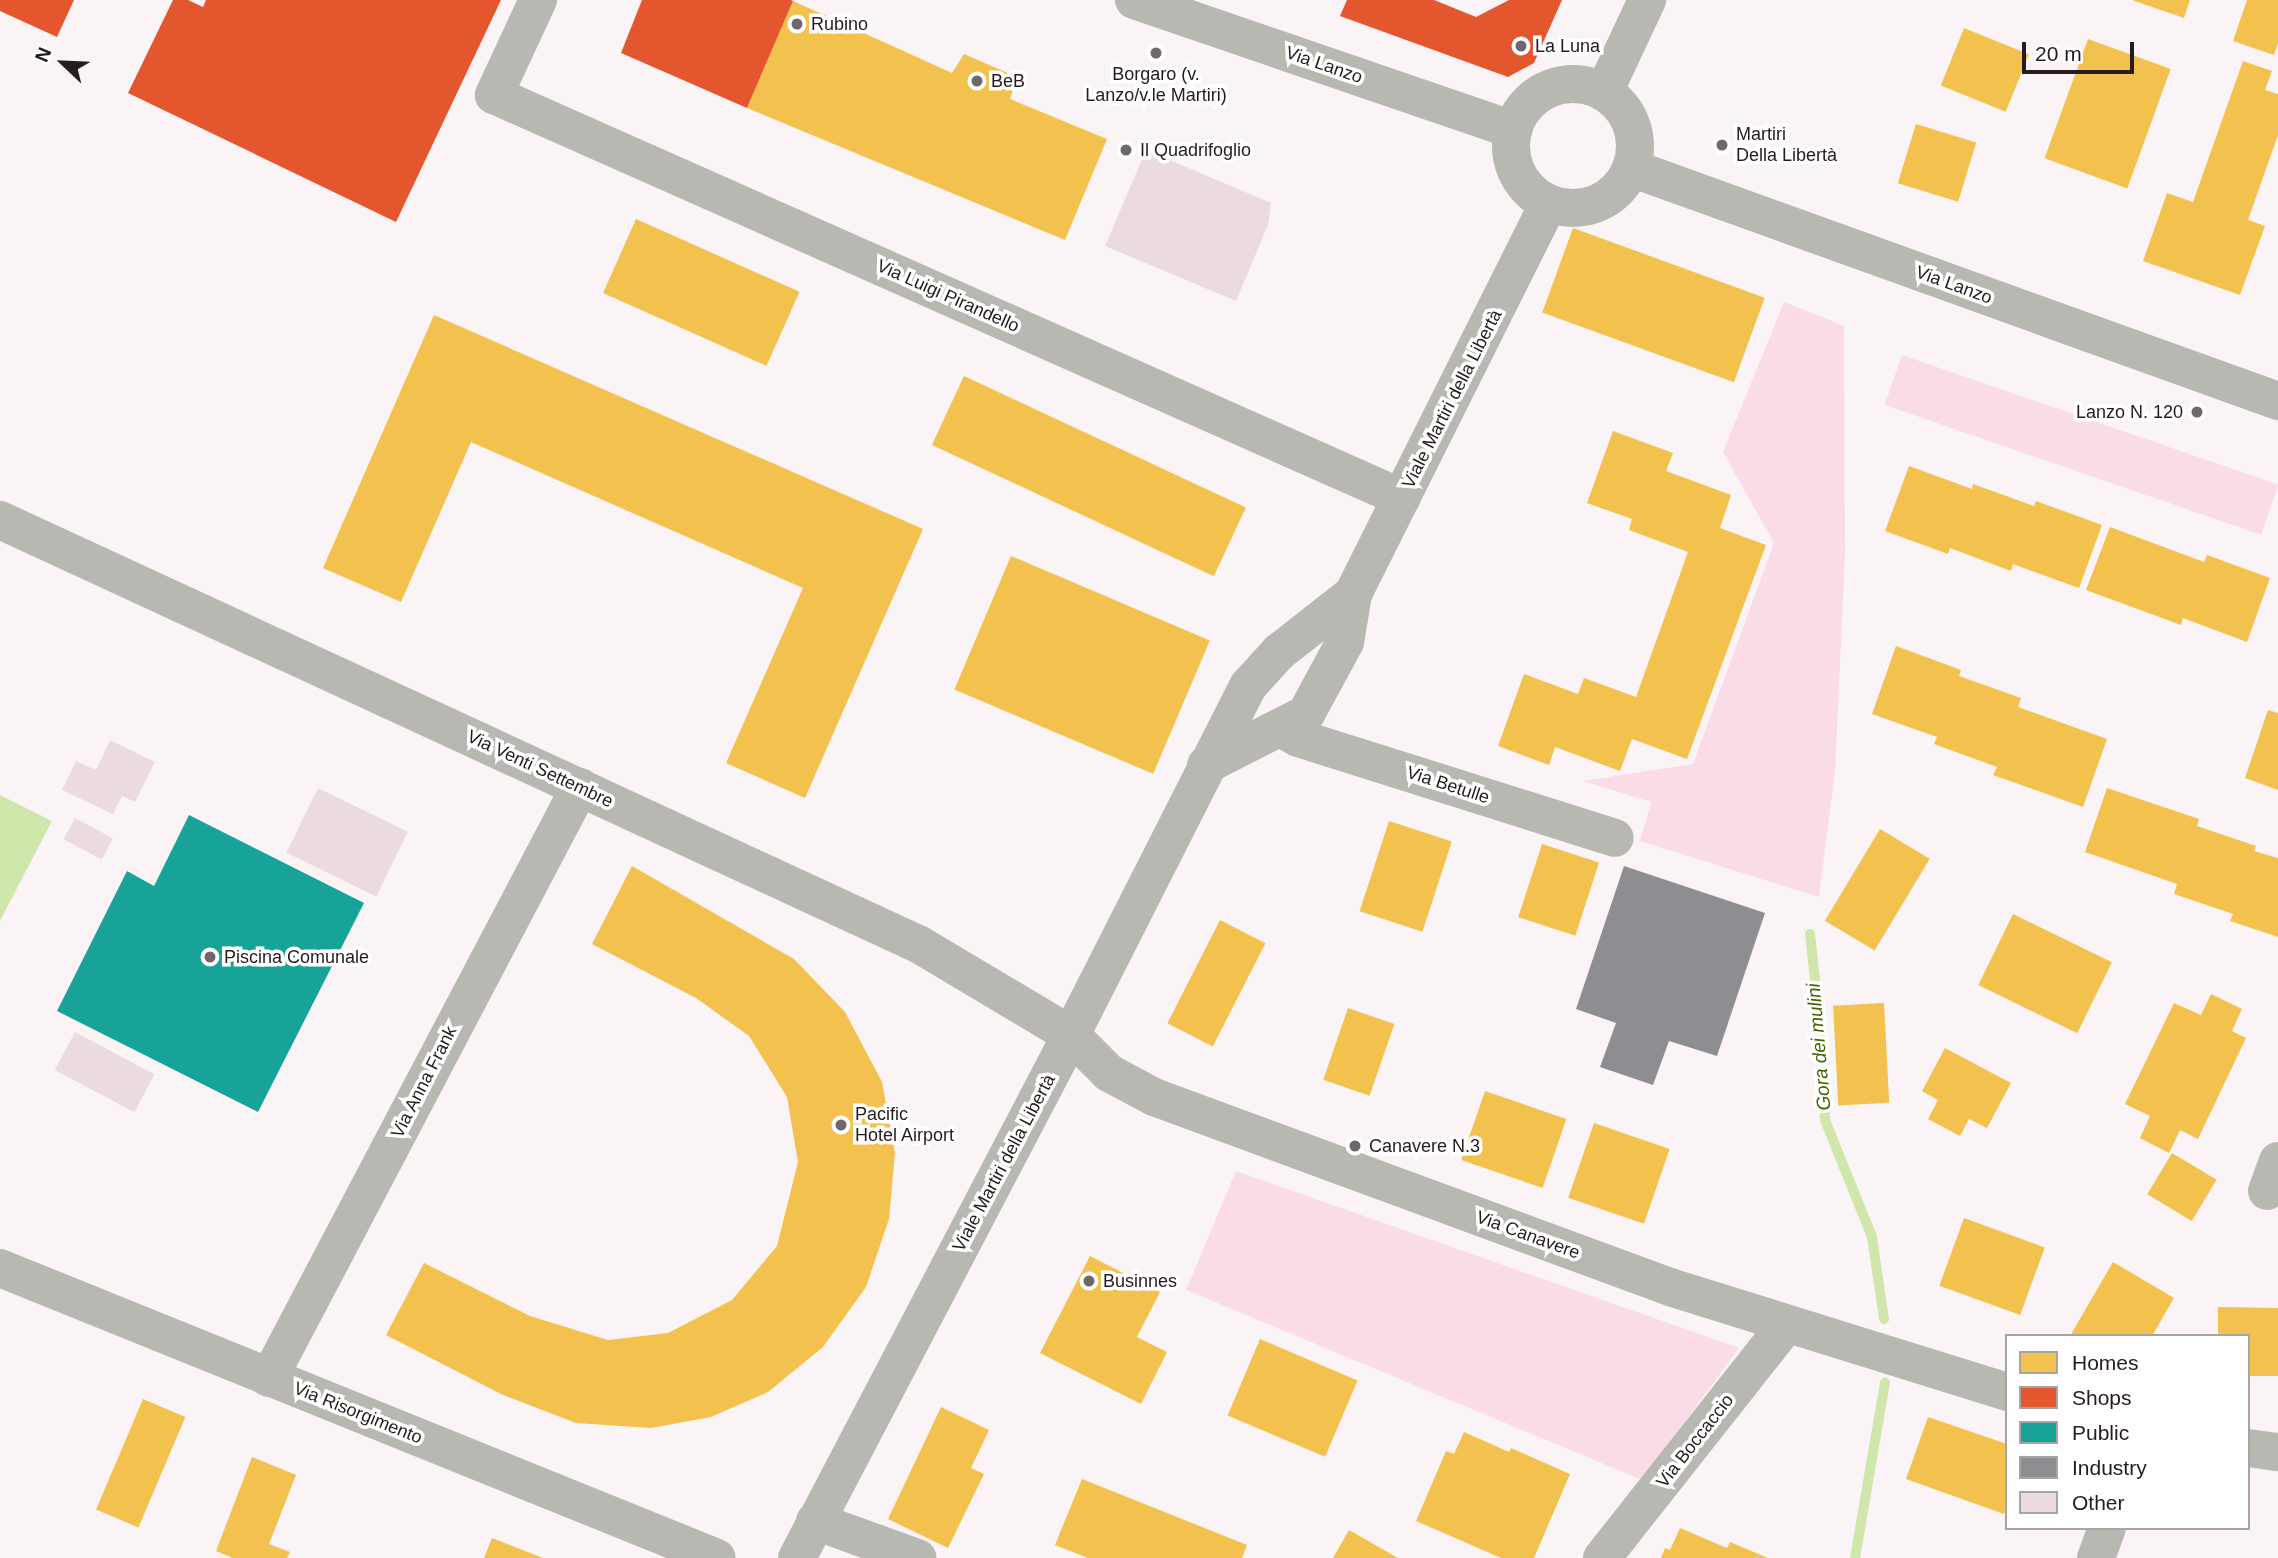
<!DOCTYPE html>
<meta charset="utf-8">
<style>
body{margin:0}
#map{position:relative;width:2278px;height:1558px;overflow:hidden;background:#fbf4f7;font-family:Helvetica,sans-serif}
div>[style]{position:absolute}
.green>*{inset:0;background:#fadbe8;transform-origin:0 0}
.water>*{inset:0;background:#d0e7ac}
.homes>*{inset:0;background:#f2c14e;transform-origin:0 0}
.shops>*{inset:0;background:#e4572e}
.public>*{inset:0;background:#17a398}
.industry>*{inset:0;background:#8d8d92}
.stream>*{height:10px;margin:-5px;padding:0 5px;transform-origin:5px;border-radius:5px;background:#d0e7ac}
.building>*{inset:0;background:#ebdae1;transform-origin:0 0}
.street>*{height:38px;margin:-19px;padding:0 19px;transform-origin:19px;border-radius:19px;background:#b8b8b2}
.secondary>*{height:38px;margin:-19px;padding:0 19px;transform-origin:19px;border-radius:19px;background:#b7b8b1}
.secondary>.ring{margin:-19px;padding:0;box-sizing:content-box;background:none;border:38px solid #b7b8b1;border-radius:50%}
.dots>*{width:19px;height:19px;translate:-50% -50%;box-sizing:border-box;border:4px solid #fff;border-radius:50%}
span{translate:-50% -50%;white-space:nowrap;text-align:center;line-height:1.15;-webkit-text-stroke:7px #fff;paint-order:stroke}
.poi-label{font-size:18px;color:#261b1f}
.left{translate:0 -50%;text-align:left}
.right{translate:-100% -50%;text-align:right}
.street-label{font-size:18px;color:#261b1f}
.water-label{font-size:19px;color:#456301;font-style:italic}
.legend{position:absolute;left:2005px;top:1334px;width:245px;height:196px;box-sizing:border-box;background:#fff;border:2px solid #a8a4a5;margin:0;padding:9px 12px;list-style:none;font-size:21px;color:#261b1f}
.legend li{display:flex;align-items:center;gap:14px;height:35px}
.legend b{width:35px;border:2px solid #a8a4a5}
.north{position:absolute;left:28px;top:28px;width:70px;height:70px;-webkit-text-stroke:5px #fff;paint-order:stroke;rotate:293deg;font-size:19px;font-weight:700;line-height:28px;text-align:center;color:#261b1f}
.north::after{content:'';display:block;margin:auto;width:24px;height:32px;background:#261b1f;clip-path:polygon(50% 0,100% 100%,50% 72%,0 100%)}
.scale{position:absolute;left:2022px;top:42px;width:112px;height:32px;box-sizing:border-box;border:4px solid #261b1f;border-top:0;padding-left:9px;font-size:21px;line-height:24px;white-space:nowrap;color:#261b1f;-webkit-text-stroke:5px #fff;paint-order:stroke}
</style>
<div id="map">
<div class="green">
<i style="clip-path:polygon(1784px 302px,1844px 326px,1845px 555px,1835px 772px,1819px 897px,1640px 841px,1651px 802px,1583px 781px,1693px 764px,1774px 543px,1723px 452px)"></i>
<i style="left:1902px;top:355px;width:398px;height:53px;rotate:19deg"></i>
<i style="clip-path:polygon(1236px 1171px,1739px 1348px,1642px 1480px,1186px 1290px)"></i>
</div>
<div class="water">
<i style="clip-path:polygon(0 795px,52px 821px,0 921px)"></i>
</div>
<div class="homes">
<i style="clip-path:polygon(2132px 0,2190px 0,2184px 18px)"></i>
<i style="clip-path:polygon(2247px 0,2278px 0,2278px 43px,2274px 55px,2233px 41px)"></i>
<i style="clip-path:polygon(793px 1px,952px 73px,964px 54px,1017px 77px,1010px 99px,1107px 139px,1065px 240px,747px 108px)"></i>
<i style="left:1964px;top:28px;width:70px;height:62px;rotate:22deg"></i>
<i style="left:2088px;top:39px;width:88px;height:127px;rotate:20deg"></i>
<i style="clip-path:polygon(2243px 61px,2272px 71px,2265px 90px,2278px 94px,2278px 135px,2248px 220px,2265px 226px,2240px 295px,2143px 261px,2167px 193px,2193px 202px)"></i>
<i style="left:1916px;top:124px;width:63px;height:62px;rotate:17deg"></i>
<i style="left:636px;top:219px;width:179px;height:81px;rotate:24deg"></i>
<i style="left:1573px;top:228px;width:204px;height:90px;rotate:20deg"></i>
<i style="clip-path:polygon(434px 315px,923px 529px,805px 798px,726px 763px,803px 588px,471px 442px,401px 602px,323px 568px)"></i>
<i style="left:964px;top:376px;width:311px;height:76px;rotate:25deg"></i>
<i style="clip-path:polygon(1613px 431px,1673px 453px,1666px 471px,1731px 495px,1720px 528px,1766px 545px,1687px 759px,1632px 739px,1620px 771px,1555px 747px,1549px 765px,1498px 746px,1524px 674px,1578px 694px,1584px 678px,1636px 697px,1688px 552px,1629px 530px,1632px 519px,1587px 503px)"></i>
<i style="clip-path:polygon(1909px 466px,1972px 489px,1973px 484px,2034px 506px,2036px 501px,2102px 525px,2079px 588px,2013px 564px,2011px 571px,1950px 548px,1948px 554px,1885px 531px)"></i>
<i style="clip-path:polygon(2110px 527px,2204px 562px,2207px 555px,2270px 578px,2247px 642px,2183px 618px,2181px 625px,2086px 590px)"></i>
<i style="left:1011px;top:556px;width:216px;height:145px;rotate:23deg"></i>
<i style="clip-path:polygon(1896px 646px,1961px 670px,1959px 676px,2021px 698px,2018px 707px,2107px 739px,2083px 807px,1993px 775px,1997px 767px,1934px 744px,1937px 737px,1872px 714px)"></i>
<i style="clip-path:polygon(2268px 710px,2278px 713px,2278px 790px,2245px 778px)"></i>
<i style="clip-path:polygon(2107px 788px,2199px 819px,2197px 826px,2256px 846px,2254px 851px,2278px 858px,2278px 937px,2230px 921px,2233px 914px,2174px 894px,2177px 884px,2085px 852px)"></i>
<i style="left:1389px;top:821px;width:66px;height:95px;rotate:18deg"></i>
<i style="left:1880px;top:829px;width:58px;height:107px;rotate:31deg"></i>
<i style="left:1542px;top:844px;width:60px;height:77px;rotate:18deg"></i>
<i style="clip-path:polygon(632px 866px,794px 959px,845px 1012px,882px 1082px,895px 1153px,889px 1219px,866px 1287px,823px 1347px,768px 1392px,711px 1417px,651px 1428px,576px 1423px,501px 1394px,386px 1335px,424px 1263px,530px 1316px,608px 1340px,668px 1333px,732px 1300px,777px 1246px,798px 1162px,787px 1097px,749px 1036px,696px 998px,592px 944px)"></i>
<i style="left:2013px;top:914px;width:110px;height:79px;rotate:26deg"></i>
<i style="left:1220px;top:920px;width:51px;height:116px;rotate:27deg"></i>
<i style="clip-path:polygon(2211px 994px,2242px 1009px,2232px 1031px,2246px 1038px,2198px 1139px,2180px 1130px,2169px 1153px,2140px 1138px,2150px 1116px,2125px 1104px,2174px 1003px,2201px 1015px)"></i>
<i style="left:1884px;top:1003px;width:100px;height:51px;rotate:87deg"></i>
<i style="left:1348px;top:1008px;width:49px;height:76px;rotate:19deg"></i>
<i style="clip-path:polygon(1945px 1048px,2011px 1083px,1987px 1128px,1969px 1119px,1960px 1136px,1928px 1119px,1938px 1100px,1922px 1091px)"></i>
<i style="left:1485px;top:1091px;width:86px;height:73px;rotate:19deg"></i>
<i style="left:1594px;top:1123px;width:80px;height:79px;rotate:19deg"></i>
<i style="left:2172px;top:1153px;width:52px;height:48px;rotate:31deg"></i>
<i style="left:1964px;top:1218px;width:86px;height:72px;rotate:20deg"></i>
<i style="clip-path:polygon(1090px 1256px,1160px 1292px,1137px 1337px,1167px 1352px,1141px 1404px,1040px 1353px)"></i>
<i style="clip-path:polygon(2113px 1262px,2174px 1298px,2152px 1336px,2070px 1336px)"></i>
<i style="clip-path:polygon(2218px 1307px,2278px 1308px,2278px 1376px,2248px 1376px,2248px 1336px,2218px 1336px)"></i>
<i style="left:1260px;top:1339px;width:106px;height:83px;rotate:23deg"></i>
<i style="left:143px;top:1399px;width:46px;height:120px;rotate:23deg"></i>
<i style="clip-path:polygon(941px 1407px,989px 1430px,971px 1468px,984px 1474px,948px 1548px,888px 1519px)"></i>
<i style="clip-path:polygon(1928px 1417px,2007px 1444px,2007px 1506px,2004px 1514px,1906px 1479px)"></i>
<i style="clip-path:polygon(1464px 1432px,1509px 1452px,1511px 1448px,1570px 1474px,1534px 1558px,1501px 1558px,1416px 1521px,1446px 1451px,1454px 1454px)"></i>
<i style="clip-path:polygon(252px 1457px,296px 1475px,269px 1544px,290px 1552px,287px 1558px,233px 1558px,216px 1551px)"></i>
<i style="clip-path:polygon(1082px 1479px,1247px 1545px,1242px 1558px,1088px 1558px,1055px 1545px)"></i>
<i style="clip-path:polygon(1680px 1528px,1727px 1548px,1730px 1542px,1768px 1558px,1661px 1558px,1665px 1548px,1670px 1550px)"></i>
<i style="clip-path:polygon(1349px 1530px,1398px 1558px,1333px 1558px)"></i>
<i style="clip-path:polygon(492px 1538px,543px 1558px,484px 1558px)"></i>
</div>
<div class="shops">
<i style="clip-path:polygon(0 0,74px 0,57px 37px,0 11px)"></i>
<i style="clip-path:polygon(173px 0,188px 0,203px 7px,206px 0,501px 0,396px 222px,128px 93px)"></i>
<i style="clip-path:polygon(642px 0,791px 0,793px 1px,747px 108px,621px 53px)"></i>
<i style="clip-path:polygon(1347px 0,1434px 0,1476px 17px,1509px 0,1562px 0,1534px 63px,1508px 77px,1340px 16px)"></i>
</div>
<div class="public">
<i style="clip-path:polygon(189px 815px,364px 903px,258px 1112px,57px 1011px,127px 871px,154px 886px)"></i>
</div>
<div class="industry">
<i style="clip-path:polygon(1624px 866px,1765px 913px,1717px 1056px,1669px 1041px,1653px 1085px,1600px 1067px,1616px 1023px,1576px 1009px)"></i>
</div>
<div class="stream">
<i style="left:1810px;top:934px;width:120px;rotate:83.8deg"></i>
<i style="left:1823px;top:1053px;width:67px;rotate:88.3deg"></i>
<i style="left:1825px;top:1120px;width:126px;rotate:68.1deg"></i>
<i style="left:1872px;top:1237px;width:83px;rotate:81.7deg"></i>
<i style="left:1855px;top:1558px;width:178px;rotate:-80.3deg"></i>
</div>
<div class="building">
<i style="clip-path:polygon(1146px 150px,1271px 203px,1268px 225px,1236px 301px,1105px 246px)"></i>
<i style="clip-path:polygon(110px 740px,155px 762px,135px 802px,122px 796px,113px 814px,62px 790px,76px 761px,96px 770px)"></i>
<i style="left:318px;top:788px;width:100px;height:72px;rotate:26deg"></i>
<i style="left:75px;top:818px;width:43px;height:24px;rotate:28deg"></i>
<i style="left:75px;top:1032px;width:90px;height:43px;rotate:28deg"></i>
</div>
<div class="street">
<i style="left:538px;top:0;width:105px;rotate:114.9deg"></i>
<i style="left:494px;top:95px;width:993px;rotate:23.93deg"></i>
<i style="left:1604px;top:92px;width:102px;rotate:-64.9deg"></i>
<i style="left:0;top:520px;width:1013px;rotate:24.79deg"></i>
<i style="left:920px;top:945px;width:176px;rotate:30.8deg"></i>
<i style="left:1071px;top:1035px;width:54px;rotate:45deg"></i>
<i style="left:1109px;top:1073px;width:51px;rotate:28.1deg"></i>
<i style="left:1154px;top:1097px;width:550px;rotate:20.21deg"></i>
<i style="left:1670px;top:1287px;width:353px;rotate:17.3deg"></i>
<i style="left:1282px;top:729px;width:18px;rotate:29deg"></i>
<i style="left:1298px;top:738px;width:332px;rotate:17.5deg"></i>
<i style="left:1206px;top:765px;width:112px;rotate:-27deg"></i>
<i style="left:1306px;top:714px;width:82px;rotate:-61.6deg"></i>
<i style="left:1345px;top:642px;width:49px;rotate:-80.5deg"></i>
<i style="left:1353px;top:594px;width:437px;rotate:-63.4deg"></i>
<i style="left:2267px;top:1191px;width:32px;rotate:-70deg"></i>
<i style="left:0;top:1268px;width:773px;rotate:22.02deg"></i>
<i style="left:269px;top:1378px;width:668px;rotate:-62.25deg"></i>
<i style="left:2248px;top:1448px;width:30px;rotate:8deg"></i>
<i style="left:815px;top:1521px;width:109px;rotate:19.9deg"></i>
<i style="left:797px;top:1558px;width:590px;rotate:-62.35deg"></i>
<i style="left:1071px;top:1035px;width:391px;rotate:-63.1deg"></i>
<i style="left:1248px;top:686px;width:46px;rotate:-47.6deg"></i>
<i style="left:1279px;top:652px;width:94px;rotate:-38.1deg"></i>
<i style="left:1602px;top:1558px;width:298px;rotate:-51.7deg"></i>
<i style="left:2096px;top:1558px;width:32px;rotate:-70deg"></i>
</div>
<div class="secondary">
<i style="left:1134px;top:0;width:401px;rotate:18.9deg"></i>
<i class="ring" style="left:1511px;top:84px;width:86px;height:86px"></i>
<i style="left:1631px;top:168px;width:688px;rotate:19.81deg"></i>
</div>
<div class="dots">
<i style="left:797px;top:24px;background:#71676b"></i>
<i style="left:1521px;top:46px;background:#71676b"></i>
<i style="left:1156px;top:53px;background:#71676b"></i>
<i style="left:977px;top:81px;background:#71676b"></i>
<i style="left:1722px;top:145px;background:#71676b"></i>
<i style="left:1126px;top:150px;background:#71676b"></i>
<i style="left:2197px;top:412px;background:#71676b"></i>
<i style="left:210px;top:957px;background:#71676b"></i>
<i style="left:841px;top:1125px;background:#71676b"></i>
<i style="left:1355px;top:1146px;background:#71676b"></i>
<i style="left:1089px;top:1281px;background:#71676b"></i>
</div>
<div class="poi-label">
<span class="left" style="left:811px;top:24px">Rubino</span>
<span class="left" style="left:1535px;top:46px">La Luna</span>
<span style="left:1156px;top:85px">Borgaro (v.<br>Lanzo/v.le Martiri)</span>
<span class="left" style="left:991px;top:81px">BeB</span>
<span class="left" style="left:1736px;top:145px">Martiri<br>Della Libertà</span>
<span class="left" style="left:1140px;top:150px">Il Quadrifoglio</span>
<span class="right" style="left:2183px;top:412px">Lanzo N. 120</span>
<span class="left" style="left:224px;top:957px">Piscina Comunale</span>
<span class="left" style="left:855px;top:1125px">Pacific<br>Hotel Airport</span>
<span class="left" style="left:1369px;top:1146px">Canavere N.3</span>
<span class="left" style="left:1103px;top:1281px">Businnes</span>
</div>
<div class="street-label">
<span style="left:1324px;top:65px;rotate:19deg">Via Lanzo</span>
<span style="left:1954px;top:285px;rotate:20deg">Via Lanzo</span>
<span style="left:948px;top:296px;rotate:24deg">Via Luigi Pirandello</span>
<span style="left:1452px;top:399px;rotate:-63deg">Viale Martiri della Libertà</span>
<span style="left:540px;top:769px;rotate:25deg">Via Venti Settembre</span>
<span style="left:1448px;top:785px;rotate:18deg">Via Betulle</span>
<span style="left:424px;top:1082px;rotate:-63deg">Via Anna Frank</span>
<span style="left:1004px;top:1163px;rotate:-62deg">Viale Martiri della Libertà</span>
<span style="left:1528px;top:1235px;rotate:20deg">Via Canavere</span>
<span style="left:358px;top:1413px;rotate:22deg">Via Risorgimento</span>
<span style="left:1695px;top:1441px;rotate:-52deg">Via Boccaccio</span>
</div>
<div class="water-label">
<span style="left:1819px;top:1047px;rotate:-95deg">Gora dei mulini</span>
</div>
<ul class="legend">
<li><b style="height:19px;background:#f2c14e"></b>Homes</li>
<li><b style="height:19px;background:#e4572e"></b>Shops</li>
<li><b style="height:19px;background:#17a398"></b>Public</li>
<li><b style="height:19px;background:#8d8d92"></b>Industry</li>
<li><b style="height:19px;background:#ebdae1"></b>Other</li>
</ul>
<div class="north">N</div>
<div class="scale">20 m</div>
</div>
